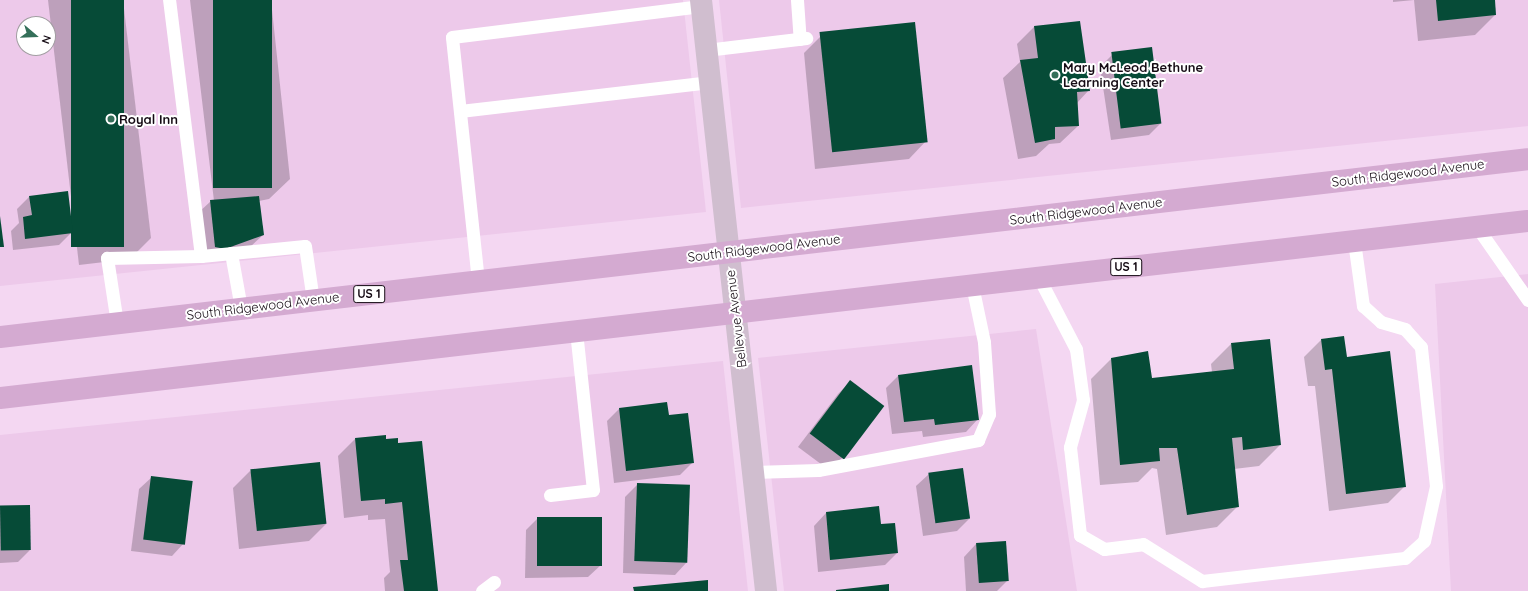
<!DOCTYPE html>
<style>
body{margin:0}
#map{position:relative;width:1528px;height:591px;overflow:hidden;background:#f4d7f2;font-family:Quicksand,sans-serif}
div>[style]{position:absolute}
.built>*{inset:0;background:#edc9ea}
.shadow>*{inset:0;background:#0003}
.building>*{inset:0;background:#064b37;transform-origin:0 0}
.lane>*{height:13px;margin:-6.5px;padding:0 6.5px;transform-origin:6.5px;border-radius:6.5px;background:#fff}
.secondary>*{height:22px;margin:-11px;padding:0 11px;transform-origin:11px;border-radius:11px;background:#d0becf}
.primary>*{height:22px;margin:-11px;padding:0 11px;transform-origin:11px;border-radius:11px;background:#d4aad1}
.dots>*{width:11px;height:11px;translate:-50% -50%;box-sizing:border-box;border:2px solid #fff;border-radius:50%}
span{translate:-50% -50%;white-space:nowrap;text-align:center;line-height:1.15;-webkit-text-stroke:4px #fff;paint-order:stroke}
.shield-label span{padding:1px 3px;background:#fff;border:1px solid;border-radius:3px;-webkit-text-stroke-width:0}
.shield-label{font-size:12px;color:#150b14;font-weight:700}
.poi-label{font-size:13px;color:#150b14;font-weight:700}
.left{translate:0 -50%;text-align:left}
.street-label{font-size:13px;color:#150b14}
.north{position:absolute;left:16px;top:16px;width:40px;height:40px;box-sizing:border-box;background:#fff;border:1px solid #a19da1;border-radius:50%;rotate:109deg;font-size:11px;font-weight:700;line-height:16px;text-align:center;color:#150b14}
.north::after{content:'';display:block;margin:auto;width:14px;height:18px;background:#346f59;clip-path:polygon(50% 0,100% 100%,50% 72%,0 100%)}
</style>
<div id="map">
<div class="built">
<i style="clip-path:polygon(evenodd,0 0,683px 0,706px 212px,0 286px,0 0,24px 24px,48px 24px,48px 48px,24px 48px,24px 24px)"></i>
<i style="clip-path:polygon(719px 0,1528px 0,1528px 126px,741px 208px)"></i>
<i style="clip-path:polygon(1528px 274px,1528px 591px,1451px 591px,1435px 284px)"></i>
<i style="clip-path:polygon(1036px 329px,1077px 591px,784px 591px,758px 358px)"></i>
<i style="clip-path:polygon(723px 361px,748px 591px,0 591px,0 435px)"></i>
</div>
<div class="shadow">
<i style="clip-path:polygon(48px 0,123px 0,151px 238px,130px 259px,79px 265px)"></i>
<i style="clip-path:polygon(190px 0,271px 0,290px 179px,269px 199px,259px 201px,263px 235px,250px 247px,203px 259px,198px 213px,211px 201px,214px 201px)"></i>
<i style="clip-path:polygon(1393px 0,1494px 0,1495px 15px,1475px 35px,1418px 41px,1414px 0,1393px 2px)"></i>
<i style="clip-path:polygon(1079px 22px,1089px 90px,1077px 103px,1078px 126px,1060px 143px,1049px 144px,1036px 156px,1018px 159px,1003px 78px,1020px 62px,1017px 44px,1034px 27px)"></i>
<i style="clip-path:polygon(821px 36px,926px 141px,909px 159px,815px 169px,804px 53px)"></i>
<i style="clip-path:polygon(1151px 48px,1161px 123px,1149px 135px,1111px 140px,1100px 67px,1112px 55px)"></i>
<i style="clip-path:polygon(29px 197px,72px 232px,59px 245px,13px 250px,11px 231px,19px 223px,17px 209px)"></i>
<i style="clip-path:polygon(1321px 340px,1346px 358px,1405px 486px,1388px 503px,1329px 511px,1315px 386px,1308px 386px,1304px 357px)"></i>
<i style="clip-path:polygon(1231px 344px,1280px 445px,1259px 466px,1234px 469px,1238px 506px,1217px 527px,1166px 535px,1157px 469px,1152px 468px,1138px 482px,1100px 485px,1091px 379px,1111px 359px,1151px 379px,1212px 372px,1211px 364px)"></i>
<i style="clip-path:polygon(898px 376px,978px 419px,966px 432px,923px 437px,922px 431px,892px 434px,886px 388px)"></i>
<i style="clip-path:polygon(850px 382px,842px 458px,829px 470px,798px 447px,838px 394px)"></i>
<i style="clip-path:polygon(619px 409px,693px 462px,680px 475px,614px 483px,607px 421px)"></i>
<i style="clip-path:polygon(355px 439px,386px 440px,437px 591px,385px 591px,384px 578px,390px 572px,385px 519px,368px 520px,368px 515px,344px 518px,338px 456px)"></i>
<i style="clip-path:polygon(250px 471px,326px 524px,309px 541px,239px 549px,233px 488px)"></i>
<i style="clip-path:polygon(929px 474px,969px 519px,957px 531px,923px 536px,916px 486px)"></i>
<i style="clip-path:polygon(152px 477px,184px 543px,172px 556px,131px 551px,139px 489px)"></i>
<i style="clip-path:polygon(638px 484px,687px 562px,675px 575px,623px 573px,625px 497px)"></i>
<i style="clip-path:polygon(0 507px,30px 550px,18px 562px,0 563px)"></i>
<i style="clip-path:polygon(878px 507px,880px 525px,897px 553px,885px 565px,818px 572px,814px 526px,826px 513px)"></i>
<i style="clip-path:polygon(538px 518px,601px 518px,601px 565px,588px 577px,525px 578px,526px 530px)"></i>
<i style="clip-path:polygon(976px 544px,1008px 580px,997px 591px,966px 591px,964px 557px)"></i>
</div>
<div class="building">
<i style="left:71px;top:0;width:53px;height:247px"></i>
<i style="left:213px;top:0;width:59px;height:188px"></i>
<i style="clip-path:polygon(1436px 0,1495px 0,1496px 15px,1438px 21px)"></i>
<i style="clip-path:polygon(1080px 21px,1090px 91px,1077px 92px,1079px 126px,1055px 127px,1055px 139px,1035px 143px,1020px 60px,1038px 58px,1034px 26px)"></i>
<i style="left:915px;top:22px;width:121px;height:96px;rotate:84deg"></i>
<i style="left:1152px;top:47px;width:77px;height:41px;rotate:83deg"></i>
<i style="clip-path:polygon(68px 191px,73px 233px,25px 239px,23px 217px,32px 215px,29px 196px)"></i>
<i style="clip-path:polygon(259px 196px,264px 235px,225px 249px,215px 247px,210px 200px)"></i>
<i style="clip-path:polygon(0 216px,4px 247px,0 247px)"></i>
<i style="clip-path:polygon(1344px 336px,1347px 357px,1390px 351px,1406px 487px,1346px 494px,1332px 369px,1325px 370px,1321px 339px)"></i>
<i style="clip-path:polygon(1270px 339px,1281px 445px,1243px 450px,1242px 437px,1232px 438px,1239px 507px,1187px 515px,1177px 448px,1159px 448px,1160px 461px,1120px 465px,1111px 358px,1148px 351px,1152px 378px,1234px 369px,1231px 343px)"></i>
<i style="clip-path:polygon(972px 365px,979px 420px,935px 425px,934px 419px,904px 422px,898px 375px)"></i>
<i style="left:850px;top:380px;width:43px;height:67px;rotate:37deg"></i>
<i style="clip-path:polygon(667px 402px,669px 415px,688px 413px,694px 463px,626px 471px,619px 408px)"></i>
<i style="clip-path:polygon(386px 435px,386px 439px,398px 438px,398px 443px,422px 441px,438px 591px,404px 591px,400px 560px,408px 560px,402px 502px,385px 504px,385px 499px,361px 501px,355px 438px)"></i>
<i style="left:320px;top:462px;width:62px;height:70px;rotate:84deg"></i>
<i style="left:963px;top:468px;width:51px;height:35px;rotate:82deg"></i>
<i style="left:151px;top:476px;width:42px;height:64px;rotate:7deg"></i>
<i style="left:637px;top:483px;width:53px;height:78px;rotate:2deg"></i>
<i style="left:30px;top:505px;width:45px;height:30px;rotate:89deg"></i>
<i style="clip-path:polygon(879px 506px,881px 524px,895px 523px,898px 553px,830px 560px,826px 512px)"></i>
<i style="left:537px;top:517px;width:65px;height:49px"></i>
<i style="left:1006px;top:541px;width:40px;height:30px;rotate:86deg"></i>
<i style="clip-path:polygon(708px 580px,708px 591px,634px 591px,633px 587px)"></i>
<i style="clip-path:polygon(889px 584px,889px 591px,836px 591px,836px 590px)"></i>
</div>
<div class="lane">
<i style="left:797px;top:0;width:39px;rotate:86deg"></i>
<i style="left:706px;top:50px;width:101px;rotate:-6.8deg"></i>
<i style="left:460px;top:111px;width:252px;rotate:-6.6deg"></i>
<i style="left:1477px;top:227px;width:89px;rotate:55.1deg"></i>
<i style="left:231px;top:253px;width:56px;rotate:79.7deg"></i>
<i style="left:201px;top:256px;width:104px;rotate:-5.5deg"></i>
<i style="left:305px;top:246px;width:55px;rotate:81.6deg"></i>
<i style="left:1039px;top:278px;width:80px;rotate:62.5deg"></i>
<i style="left:1076px;top:349px;width:51px;rotate:82.2deg"></i>
<i style="left:1083px;top:400px;width:49px;rotate:105.5deg"></i>
<i style="left:1070px;top:447px;width:89px;rotate:83.5deg"></i>
<i style="left:1080px;top:535px;width:28px;rotate:30deg"></i>
<i style="left:1104px;top:549px;width:39px;rotate:-7deg"></i>
<i style="left:1143px;top:544px;width:70px;rotate:32.1deg"></i>
<i style="left:1202px;top:581px;width:204px;rotate:-6.5deg"></i>
<i style="left:1405px;top:558px;width:25px;rotate:-42deg"></i>
<i style="left:1424px;top:541px;width:56px;rotate:-77.7deg"></i>
<i style="left:1436px;top:486px;width:140px;rotate:-96.2deg"></i>
<i style="left:1421px;top:347px;width:24px;rotate:-132deg"></i>
<i style="left:1405px;top:329px;width:25px;rotate:-164deg"></i>
<i style="left:1381px;top:322px;width:24px;rotate:-138deg"></i>
<i style="left:1363px;top:306px;width:66px;rotate:-97.9deg"></i>
<i style="left:478px;top:281px;width:245px;rotate:-96.1deg"></i>
<i style="left:452px;top:37px;width:251px;rotate:-7.1deg"></i>
<i style="left:117px;top:323px;width:66px;rotate:-98.7deg"></i>
<i style="left:107px;top:258px;width:94px;rotate:-1.2deg"></i>
<i style="left:201px;top:256px;width:258px;rotate:-97.1deg"></i>
<i style="left:753px;top:472px;width:65px;rotate:-1.8deg"></i>
<i style="left:818px;top:470px;width:163px;rotate:-10.6deg"></i>
<i style="left:978px;top:440px;width:28px;rotate:-67deg"></i>
<i style="left:989px;top:414px;width:72px;rotate:-94deg"></i>
<i style="left:984px;top:342px;width:58px;rotate:-101.9deg"></i>
<i style="left:550px;top:495px;width:43px;rotate:-6.6deg"></i>
<i style="left:593px;top:490px;width:160px;rotate:-96.1deg"></i>
<i style="left:482px;top:591px;width:15px;rotate:-37deg"></i>
</div>
<div class="secondary">
<i style="left:701px;top:0;width:595px;rotate:83.72deg"></i>
</div>
<div class="primary">
<i style="left:0;top:337px;width:1538px;rotate:-6.64deg"></i>
<i style="left:0;top:398px;width:1538px;rotate:-6.61deg"></i>
</div>
<div class="dots">
<i style="left:1055px;top:75px;background:#346f59"></i>
<i style="left:111px;top:119px;background:#346f59"></i>
</div>
<div class="shield-label">
<span style="left:1126px;top:267px">US 1</span>
<span style="left:369px;top:294px">US 1</span>
</div>
<div class="poi-label">
<span class="left" style="left:1063px;top:75px">Mary McLeod Bethune<br>Learning Center</span>
<span class="left" style="left:119px;top:119px">Royal Inn</span>
</div>
<div class="street-label">
<span style="left:1408px;top:173px;rotate:-7deg">South Ridgewood Avenue</span>
<span style="left:1086px;top:211px;rotate:-7deg">South Ridgewood Avenue</span>
<span style="left:764px;top:248px;rotate:-7deg">South Ridgewood Avenue</span>
<span style="left:263px;top:306px;rotate:-7deg">South Ridgewood Avenue</span>
<span style="left:736px;top:319px;rotate:-97deg">Bellevue Avenue</span>
</div>
<div class="north">N</div>
</div>
